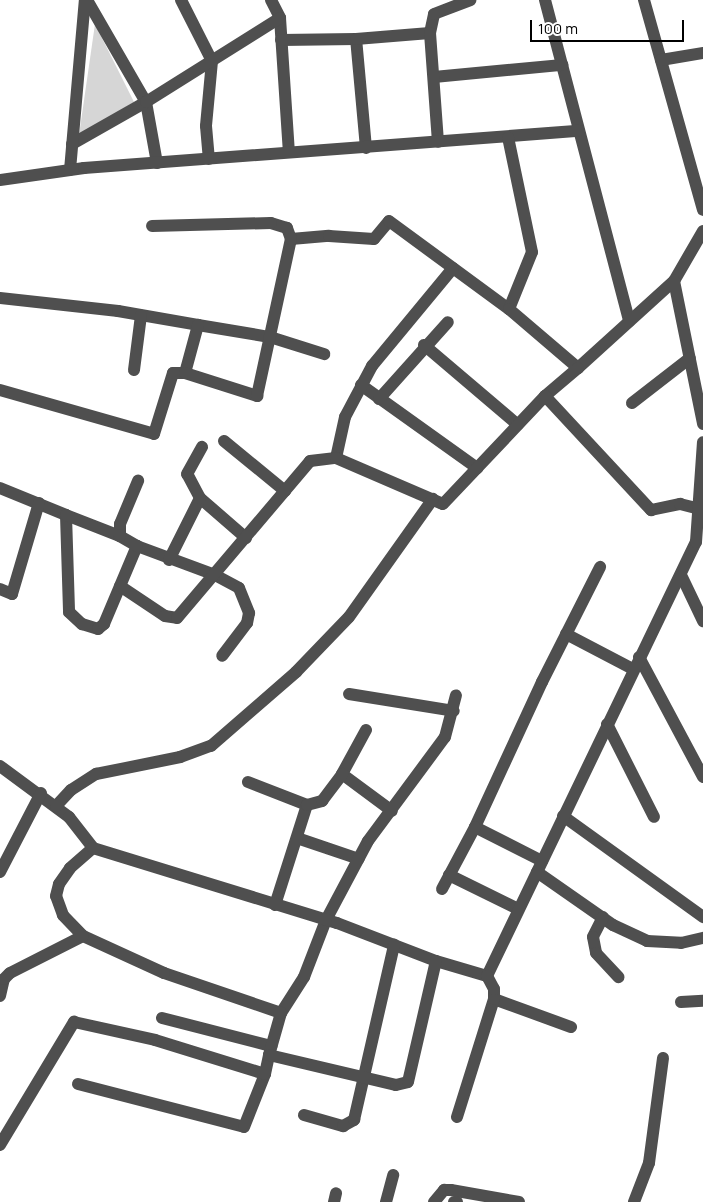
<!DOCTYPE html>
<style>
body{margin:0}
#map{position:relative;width:703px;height:1202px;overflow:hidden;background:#fff;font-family:Manrope,sans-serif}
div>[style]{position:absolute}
.green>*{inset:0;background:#d6d6d6}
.minor>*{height:12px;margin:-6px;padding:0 6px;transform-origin:6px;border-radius:6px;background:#4f4f4f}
span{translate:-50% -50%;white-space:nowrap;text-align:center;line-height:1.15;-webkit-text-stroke:4.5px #fff;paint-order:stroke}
.scale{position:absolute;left:530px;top:20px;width:154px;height:22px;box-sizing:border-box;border:2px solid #000;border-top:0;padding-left:6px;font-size:15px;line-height:18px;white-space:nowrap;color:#000;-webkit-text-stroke:4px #fff;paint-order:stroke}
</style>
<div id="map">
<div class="green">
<i style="clip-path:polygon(95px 24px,134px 102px,79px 135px)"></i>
</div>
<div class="minor">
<i style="left:87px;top:0;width:118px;rotate:60deg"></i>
<i style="left:146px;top:102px;width:62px;rotate:79.8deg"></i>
<i style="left:181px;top:0;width:68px;rotate:63.1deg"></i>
<i style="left:212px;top:61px;width:65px;rotate:95.3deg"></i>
<i style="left:206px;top:126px;width:33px;rotate:85deg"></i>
<i style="left:271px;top:0;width:20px;rotate:63deg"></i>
<i style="left:280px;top:18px;width:134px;rotate:86.2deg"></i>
<i style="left:545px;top:0;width:332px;rotate:75.3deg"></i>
<i style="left:644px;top:0;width:218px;rotate:74.3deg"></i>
<i style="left:430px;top:33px;width:19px;rotate:-78deg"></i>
<i style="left:434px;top:14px;width:39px;rotate:-21deg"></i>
<i style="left:281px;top:40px;width:75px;rotate:-0.8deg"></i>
<i style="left:661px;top:60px;width:43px;rotate:-9.5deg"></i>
<i style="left:434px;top:77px;width:129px;rotate:-5.4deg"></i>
<i style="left:72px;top:144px;width:85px;rotate:-29.6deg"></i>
<i style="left:146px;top:102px;width:158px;rotate:-32.1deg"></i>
<i style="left:366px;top:148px;width:109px;rotate:-95.2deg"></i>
<i style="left:356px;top:39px;width:74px;rotate:-4.6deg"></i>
<i style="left:430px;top:33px;width:109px;rotate:85.8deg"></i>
<i style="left:70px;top:170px;width:171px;rotate:-85deg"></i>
<i style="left:0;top:180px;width:85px;rotate:-8.1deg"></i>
<i style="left:84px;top:168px;width:496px;rotate:-4.3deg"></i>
<i style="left:703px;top:231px;width:58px;rotate:120.1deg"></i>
<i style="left:674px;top:281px;width:146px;rotate:78.5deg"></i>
<i style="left:291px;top:239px;width:38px;rotate:-5deg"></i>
<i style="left:329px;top:236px;width:45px;rotate:3.8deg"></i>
<i style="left:374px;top:239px;width:23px;rotate:-50deg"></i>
<i style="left:389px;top:221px;width:149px;rotate:36.3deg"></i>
<i style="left:509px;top:309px;width:61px;rotate:-68deg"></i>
<i style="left:532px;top:252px;width:117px;rotate:-101.8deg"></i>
<i style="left:0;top:298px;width:119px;rotate:6.3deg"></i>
<i style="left:118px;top:311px;width:81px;rotate:9.9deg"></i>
<i style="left:198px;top:325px;width:73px;rotate:9.5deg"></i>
<i style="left:270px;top:337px;width:57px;rotate:17.5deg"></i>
<i style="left:509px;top:309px;width:91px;rotate:40.5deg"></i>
<i style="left:578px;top:368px;width:130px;rotate:-42.2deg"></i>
<i style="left:424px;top:345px;width:123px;rotate:40.4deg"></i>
<i style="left:134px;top:370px;width:55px;rotate:-82.7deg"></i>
<i style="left:185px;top:373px;width:50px;rotate:-74.8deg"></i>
<i style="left:361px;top:385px;width:143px;rotate:35.6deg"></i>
<i style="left:0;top:390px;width:160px;rotate:15.9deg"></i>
<i style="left:154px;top:434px;width:64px;rotate:-72.7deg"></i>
<i style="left:173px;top:373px;width:12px"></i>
<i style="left:185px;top:373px;width:76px;rotate:17.7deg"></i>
<i style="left:257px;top:396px;width:161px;rotate:-77.8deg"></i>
<i style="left:291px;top:239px;width:12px;rotate:-110deg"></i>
<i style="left:287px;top:228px;width:17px;rotate:-163deg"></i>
<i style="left:271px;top:223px;width:119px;rotate:178.6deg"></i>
<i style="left:545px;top:396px;width:43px;rotate:-40.3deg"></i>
<i style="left:379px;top:399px;width:103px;rotate:-48.1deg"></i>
<i style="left:632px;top:403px;width:73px;rotate:-37.8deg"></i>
<i style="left:224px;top:441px;width:79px;rotate:39.3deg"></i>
<i style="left:336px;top:458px;width:42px;rotate:-77.6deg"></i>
<i style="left:345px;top:417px;width:58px;rotate:-62.1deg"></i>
<i style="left:372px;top:366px;width:127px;rotate:-50.4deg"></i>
<i style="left:0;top:488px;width:71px;rotate:22.2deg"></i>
<i style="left:66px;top:515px;width:97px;rotate:88.2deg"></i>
<i style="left:69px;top:612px;width:18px;rotate:43deg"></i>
<i style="left:82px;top:624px;width:17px;rotate:17deg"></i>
<i style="left:98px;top:629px;width:8px;rotate:-40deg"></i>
<i style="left:104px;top:624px;width:85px;rotate:-67.1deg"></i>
<i style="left:137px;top:546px;width:83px;rotate:20.4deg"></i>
<i style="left:215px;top:575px;width:27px;rotate:28deg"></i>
<i style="left:239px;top:588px;width:27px;rotate:68deg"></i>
<i style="left:249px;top:613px;width:10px;rotate:101deg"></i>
<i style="left:247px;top:623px;width:41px;rotate:127.1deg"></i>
<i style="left:200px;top:498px;width:61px;rotate:41deg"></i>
<i style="left:66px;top:515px;width:58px;rotate:21.3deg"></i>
<i style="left:137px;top:546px;width:20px;rotate:-150deg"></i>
<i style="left:120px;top:536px;width:12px;rotate:-90deg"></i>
<i style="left:120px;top:524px;width:47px;rotate:-67.3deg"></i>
<i style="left:169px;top:560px;width:69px;rotate:-63.4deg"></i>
<i style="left:200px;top:498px;width:27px;rotate:-118deg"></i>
<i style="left:187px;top:474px;width:31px;rotate:-61deg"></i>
<i style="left:682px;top:577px;width:49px;rotate:64.5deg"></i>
<i style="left:120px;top:586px;width:54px;rotate:33.7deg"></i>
<i style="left:165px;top:616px;width:12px;rotate:9deg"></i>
<i style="left:177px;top:618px;width:206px;rotate:-49.7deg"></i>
<i style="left:310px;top:461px;width:26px;rotate:-7deg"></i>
<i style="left:336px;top:458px;width:116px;rotate:23.3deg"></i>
<i style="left:443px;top:504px;width:149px;rotate:-46.6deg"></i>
<i style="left:545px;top:396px;width:156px;rotate:47.1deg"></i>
<i style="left:651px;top:510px;width:30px;rotate:-12deg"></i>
<i style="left:680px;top:504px;width:21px;rotate:14deg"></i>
<i style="left:0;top:589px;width:13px;rotate:23deg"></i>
<i style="left:12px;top:594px;width:95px;rotate:-73.5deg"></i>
<i style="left:566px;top:634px;width:76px;rotate:27.6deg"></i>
<i style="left:639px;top:657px;width:136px;rotate:61.9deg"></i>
<i style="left:349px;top:694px;width:106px;rotate:9.2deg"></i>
<i style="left:607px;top:724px;width:104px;rotate:63.2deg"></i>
<i style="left:366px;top:730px;width:50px;rotate:118.6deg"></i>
<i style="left:342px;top:774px;width:62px;rotate:36.5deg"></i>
<i style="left:0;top:766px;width:86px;rotate:36.5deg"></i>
<i style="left:69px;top:817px;width:39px;rotate:52deg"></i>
<i style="left:248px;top:782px;width:63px;rotate:21.3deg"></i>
<i style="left:56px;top:806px;width:22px;rotate:-47deg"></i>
<i style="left:71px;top:790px;width:30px;rotate:-33deg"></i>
<i style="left:96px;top:774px;width:86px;rotate:-11.4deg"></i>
<i style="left:180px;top:757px;width:33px;rotate:-20deg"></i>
<i style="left:211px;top:746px;width:113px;rotate:-41deg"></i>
<i style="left:296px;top:672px;width:76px;rotate:-46.1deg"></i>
<i style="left:349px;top:617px;width:145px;rotate:-54.6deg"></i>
<i style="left:563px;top:816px;width:173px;rotate:35.8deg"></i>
<i style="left:297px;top:838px;width:65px;rotate:18.7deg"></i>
<i style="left:542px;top:861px;width:75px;rotate:-153.1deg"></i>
<i style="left:475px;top:827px;width:160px;rotate:-65.2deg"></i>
<i style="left:542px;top:682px;width:129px;rotate:-63.2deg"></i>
<i style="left:0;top:872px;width:89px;rotate:-62.6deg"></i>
<i style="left:537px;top:872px;width:93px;rotate:34.9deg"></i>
<i style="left:613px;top:925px;width:38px;rotate:25deg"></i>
<i style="left:647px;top:941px;width:34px;rotate:3deg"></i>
<i style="left:681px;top:943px;width:23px;rotate:-13deg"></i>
<i style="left:449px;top:875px;width:77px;rotate:26.2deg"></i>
<i style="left:442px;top:889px;width:70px;rotate:-62deg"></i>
<i style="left:275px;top:905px;width:105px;rotate:-72.3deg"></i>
<i style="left:307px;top:805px;width:16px;rotate:-15deg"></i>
<i style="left:322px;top:801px;width:34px;rotate:-53deg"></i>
<i style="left:603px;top:917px;width:22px;rotate:117deg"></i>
<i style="left:593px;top:937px;width:16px;rotate:79deg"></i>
<i style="left:596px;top:953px;width:33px;rotate:47deg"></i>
<i style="left:0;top:996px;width:17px;rotate:-77deg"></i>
<i style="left:4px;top:979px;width:8px;rotate:-45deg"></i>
<i style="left:10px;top:973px;width:82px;rotate:-26.9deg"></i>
<i style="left:494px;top:999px;width:82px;rotate:20deg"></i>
<i style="left:681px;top:1002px;width:22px;rotate:-3deg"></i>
<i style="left:281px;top:1013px;width:43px;rotate:-57.4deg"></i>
<i style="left:304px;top:977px;width:61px;rotate:-68.9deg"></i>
<i style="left:326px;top:920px;width:89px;rotate:-62deg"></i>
<i style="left:368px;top:841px;width:129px;rotate:-53.5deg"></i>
<i style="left:445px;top:737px;width:43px;rotate:-75.3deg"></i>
<i style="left:162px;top:1018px;width:113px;rotate:14.4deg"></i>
<i style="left:269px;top:1055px;width:44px;rotate:-74.1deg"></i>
<i style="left:281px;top:1013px;width:124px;rotate:-161.1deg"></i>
<i style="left:164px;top:973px;width:89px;rotate:-155.4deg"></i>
<i style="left:83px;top:936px;width:29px;rotate:-134deg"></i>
<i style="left:63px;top:915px;width:20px;rotate:-110deg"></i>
<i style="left:56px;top:896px;width:12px;rotate:-76deg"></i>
<i style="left:59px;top:884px;width:19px;rotate:-55deg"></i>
<i style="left:70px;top:868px;width:30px;rotate:-41deg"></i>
<i style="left:93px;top:848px;width:255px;rotate:17.1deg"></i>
<i style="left:337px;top:923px;width:106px;rotate:21deg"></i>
<i style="left:436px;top:961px;width:53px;rotate:16.4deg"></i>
<i style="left:487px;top:976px;width:482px;rotate:-64.3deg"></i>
<i style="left:696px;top:542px;width:100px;rotate:-86deg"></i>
<i style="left:78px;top:1084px;width:171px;rotate:14.5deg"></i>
<i style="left:244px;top:1127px;width:57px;rotate:-68.4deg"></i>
<i style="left:304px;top:1115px;width:41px;rotate:15.8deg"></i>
<i style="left:343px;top:1126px;width:13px;rotate:-29deg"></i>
<i style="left:354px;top:1120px;width:180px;rotate:-77.1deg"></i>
<i style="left:457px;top:1117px;width:124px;rotate:-72.6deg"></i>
<i style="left:494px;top:999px;width:10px;rotate:-90deg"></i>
<i style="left:494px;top:989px;width:15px;rotate:-118deg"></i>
<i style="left:0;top:1145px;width:144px;rotate:-59deg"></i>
<i style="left:74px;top:1022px;width:83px;rotate:12.5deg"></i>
<i style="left:155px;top:1040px;width:115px;rotate:17.2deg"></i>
<i style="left:265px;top:1074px;width:19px;rotate:-78deg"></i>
<i style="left:269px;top:1055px;width:130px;rotate:13.3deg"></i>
<i style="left:396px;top:1085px;width:12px;rotate:-14deg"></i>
<i style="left:408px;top:1082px;width:124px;rotate:-77deg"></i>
<i style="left:334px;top:1202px;width:9px;rotate:-77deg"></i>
<i style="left:386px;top:1202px;width:28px;rotate:-75deg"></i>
<i style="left:434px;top:1202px;width:16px;rotate:-50deg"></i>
<i style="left:444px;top:1190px;width:7px"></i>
<i style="left:451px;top:1190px;width:69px;rotate:10deg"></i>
<i style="left:454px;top:1202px;width:3px"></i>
<i style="left:634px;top:1202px;width:42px;rotate:-69deg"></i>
<i style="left:649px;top:1163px;width:106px;rotate:-82.4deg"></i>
</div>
<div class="scale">100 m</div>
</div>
